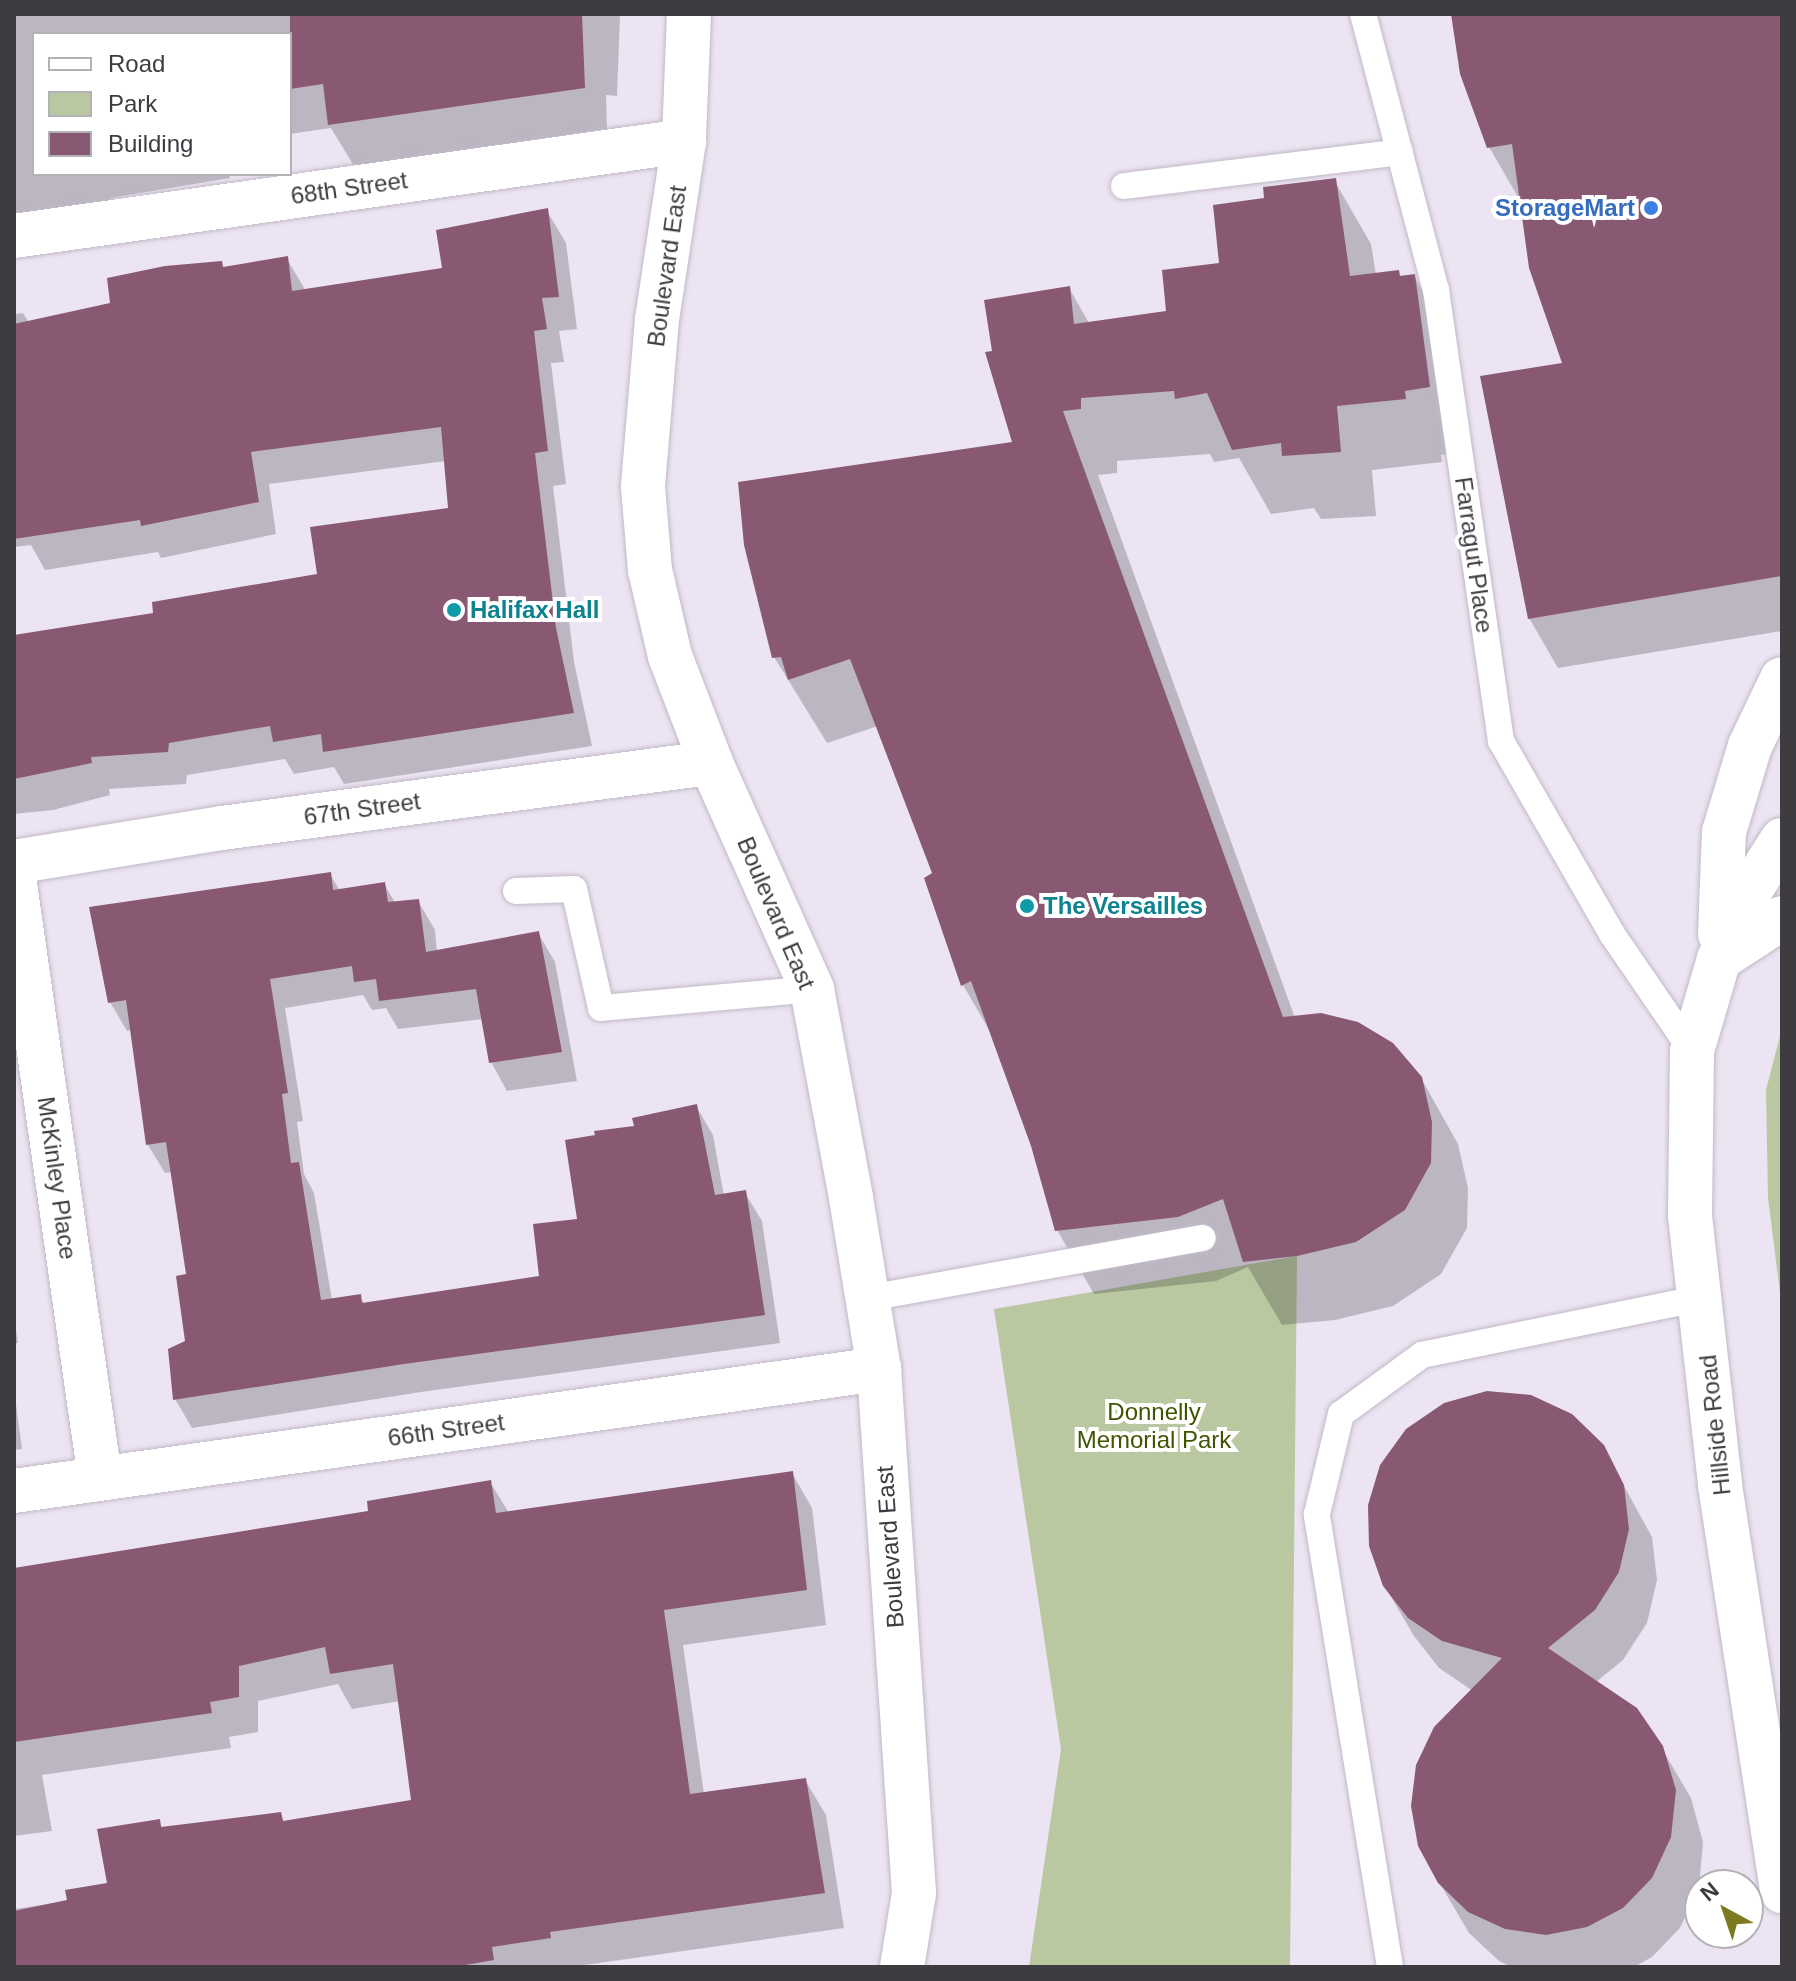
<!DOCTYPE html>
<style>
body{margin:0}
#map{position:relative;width:1796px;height:1981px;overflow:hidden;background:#ece4f3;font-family:Helvetica,sans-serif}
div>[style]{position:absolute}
.green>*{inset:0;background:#bac8a2}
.shadow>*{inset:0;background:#0003}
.building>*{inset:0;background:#895973}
.roads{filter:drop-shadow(0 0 2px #c1b9c7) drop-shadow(0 0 2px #c1b9c7)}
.service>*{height:26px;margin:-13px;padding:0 13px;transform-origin:13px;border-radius:13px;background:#fff}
.minor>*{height:44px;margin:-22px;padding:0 22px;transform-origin:22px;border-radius:22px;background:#fff}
.primary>*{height:44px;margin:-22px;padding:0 22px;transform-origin:22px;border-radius:22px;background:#fff}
.dots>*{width:22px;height:22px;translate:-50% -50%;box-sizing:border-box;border:4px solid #fff;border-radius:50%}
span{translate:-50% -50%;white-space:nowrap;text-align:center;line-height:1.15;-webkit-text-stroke:8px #fff;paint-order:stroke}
.street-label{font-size:24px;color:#3e3b41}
.shop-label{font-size:24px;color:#366cbe;font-weight:700}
.right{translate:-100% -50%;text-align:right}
.culture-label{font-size:24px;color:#0d838f;font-weight:700}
.left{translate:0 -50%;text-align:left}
.park-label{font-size:24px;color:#415400}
.frame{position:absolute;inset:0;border:16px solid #3e3b41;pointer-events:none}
.legend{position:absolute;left:32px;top:32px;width:260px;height:144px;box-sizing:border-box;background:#fff;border:2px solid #b2b1b3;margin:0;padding:10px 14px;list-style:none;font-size:24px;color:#3e3b41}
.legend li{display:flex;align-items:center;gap:16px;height:40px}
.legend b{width:40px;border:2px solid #b2b1b3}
.north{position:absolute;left:1684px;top:1869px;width:80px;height:80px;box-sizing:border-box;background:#fff;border:2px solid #b2b1b3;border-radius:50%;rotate:320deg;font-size:22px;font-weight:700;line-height:32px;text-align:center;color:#3e3b41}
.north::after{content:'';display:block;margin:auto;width:28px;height:36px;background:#7e7a20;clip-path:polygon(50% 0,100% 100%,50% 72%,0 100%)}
</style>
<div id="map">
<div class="green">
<i style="clip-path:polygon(1782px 1028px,1782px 1308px,1768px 1198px,1766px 1090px)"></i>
<i style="clip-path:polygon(1297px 1256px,1290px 1967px,1029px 1967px,1061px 1749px,994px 1309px)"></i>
</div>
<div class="shadow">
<i style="clip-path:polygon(14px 14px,620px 14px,617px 96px,606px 95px,607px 129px,354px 166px,331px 128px,290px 134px,290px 34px,34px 34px,34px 174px,229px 174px,230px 178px,111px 198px,111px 206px,14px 221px)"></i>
<i style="clip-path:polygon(1453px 14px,1782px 14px,1782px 631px,1558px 668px,1529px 618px,1565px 365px,1521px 196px,1518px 197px,1489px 147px)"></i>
<i style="clip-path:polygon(1334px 180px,1371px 244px,1376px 275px,1414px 276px,1451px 340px,1466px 451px,1441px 455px,1442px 462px,1372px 470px,1376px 516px,1321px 519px,1314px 508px,1271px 514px,1239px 458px,1214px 462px,1210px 454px,1117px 461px,1117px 473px,1098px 475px,1295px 1018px,1421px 1078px,1458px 1144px,1468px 1188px,1467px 1228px,1441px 1274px,1393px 1306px,1335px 1320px,1282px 1325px,1248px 1267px,1216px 1281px,1094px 1294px,1057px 1230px,1033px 1146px,996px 1042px,963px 985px,934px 874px,878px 726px,827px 743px,774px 657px,1015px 444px,994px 353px,1069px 288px,1089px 323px,1168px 313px,1221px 265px,1266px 200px)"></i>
<i style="clip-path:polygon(547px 211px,566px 243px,577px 329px,559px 331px,564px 362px,551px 363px,566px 484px,553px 486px,574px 662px,592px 746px,344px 784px,334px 767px,294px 774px,285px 759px,187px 775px,186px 784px,109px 789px,110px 795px,53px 810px,14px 814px,14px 652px,319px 576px,450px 509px,446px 461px,269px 484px,276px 534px,161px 558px,158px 552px,45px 570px,31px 545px,14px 547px,14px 314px,23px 313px,29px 323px,113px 304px,221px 263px,225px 269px,287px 259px,306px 291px,444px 270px)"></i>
<i style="clip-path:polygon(330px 874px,340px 891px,384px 884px,396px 904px,418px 901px,435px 930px,437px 952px,538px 933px,555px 962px,577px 1081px,507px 1091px,491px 1062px,483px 1019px,398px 1029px,386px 1008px,372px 1010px,363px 995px,285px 1008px,303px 1121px,297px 1122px,304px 1174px,314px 1193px,332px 1300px,360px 1296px,365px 1305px,542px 1277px,637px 1128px,696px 1106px,713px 1135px,724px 1196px,745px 1193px,762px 1221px,780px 1343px,421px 1392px,192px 1428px,175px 1399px,187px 1343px,189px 1276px,172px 1172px,165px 1173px,148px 1145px,132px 1030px,127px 1031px,110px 1002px)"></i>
<i style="clip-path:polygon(14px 1318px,18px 1343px,14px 1344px)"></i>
<i style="clip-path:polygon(14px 1389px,22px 1449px,14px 1450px)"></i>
<i style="clip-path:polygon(1602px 1446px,1652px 1537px,1657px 1580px,1647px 1623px,1623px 1660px,1596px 1682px,1661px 1747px,1691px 1798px,1703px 1842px,1699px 1887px,1680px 1928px,1652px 1957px,1634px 1967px,1511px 1967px,1499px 1961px,1469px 1933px,1439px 1882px,1473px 1691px,1439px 1668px,1414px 1636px,1384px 1585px)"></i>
<i style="clip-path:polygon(792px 1473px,812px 1508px,826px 1625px,683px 1645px,704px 1794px,805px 1780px,826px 1815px,844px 1928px,571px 1967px,14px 1967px,14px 1909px,69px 1901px,109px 1885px,159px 1821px,163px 1829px,280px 1814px,285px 1823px,413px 1802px,400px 1701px,352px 1709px,338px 1684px,258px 1701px,258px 1732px,229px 1737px,231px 1748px,42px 1775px,52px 1831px,14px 1836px,14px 1569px,370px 1513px,490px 1482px,509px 1513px)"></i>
</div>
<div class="building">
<i style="clip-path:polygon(290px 14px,582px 14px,585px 88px,328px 125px,323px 84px,290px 89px)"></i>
<i style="clip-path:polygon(1451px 14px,1782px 14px,1782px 576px,1528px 619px,1480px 376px,1562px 363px,1529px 268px,1512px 144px,1487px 148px,1460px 74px)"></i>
<i style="clip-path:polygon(1336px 178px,1350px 276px,1399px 270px,1400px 276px,1415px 274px,1430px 387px,1405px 391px,1406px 399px,1337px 406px,1341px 452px,1282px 456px,1281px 443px,1232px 450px,1207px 393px,1175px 399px,1174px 391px,1081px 398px,1081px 409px,1063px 411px,1283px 1017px,1321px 1013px,1358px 1022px,1393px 1043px,1422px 1077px,1432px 1122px,1431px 1163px,1405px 1210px,1356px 1242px,1297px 1256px,1243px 1262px,1223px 1199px,1178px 1217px,1055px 1231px,1031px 1146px,971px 981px,961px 986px,924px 878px,932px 873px,850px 659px,788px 680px,781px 657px,772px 658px,744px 545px,738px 482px,1012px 442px,985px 352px,992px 351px,984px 300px,1070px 286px,1074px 324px,1166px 311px,1162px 270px,1219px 263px,1213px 205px,1264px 198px,1263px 187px)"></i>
<i style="clip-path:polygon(548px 208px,559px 297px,542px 298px,547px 329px,534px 331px,548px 451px,535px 453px,556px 628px,574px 713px,323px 752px,321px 734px,273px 742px,270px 726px,169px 743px,168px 752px,91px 757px,92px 763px,14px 779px,14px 635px,153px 613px,152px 602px,317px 574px,310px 527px,448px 508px,441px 427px,251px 452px,259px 502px,141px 526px,140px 520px,14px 539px,14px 324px,110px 303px,107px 278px,165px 266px,222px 261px,223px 267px,288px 256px,292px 291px,442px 268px,436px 230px)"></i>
<i style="clip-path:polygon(331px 872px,333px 890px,385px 882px,388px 902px,419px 899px,426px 952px,539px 931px,562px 1052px,489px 1063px,476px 989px,379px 1001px,376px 979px,354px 982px,352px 966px,270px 979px,288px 1093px,282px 1094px,291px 1163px,299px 1162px,321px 1300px,361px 1294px,362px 1303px,539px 1276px,533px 1224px,577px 1219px,565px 1140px,595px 1135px,594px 1131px,634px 1126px,632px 1118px,697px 1104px,715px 1195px,746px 1190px,765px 1315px,404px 1364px,173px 1400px,168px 1349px,185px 1341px,176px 1276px,186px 1274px,166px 1142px,146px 1145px,126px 1000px,108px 1003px,89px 907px)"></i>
<i style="clip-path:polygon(1487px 1391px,1531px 1395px,1572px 1414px,1604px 1445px,1624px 1485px,1629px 1529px,1619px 1572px,1595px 1610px,1548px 1648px,1637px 1708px,1663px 1746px,1676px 1790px,1671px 1837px,1652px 1878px,1623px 1908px,1587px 1927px,1546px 1935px,1505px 1929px,1468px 1912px,1438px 1883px,1418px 1846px,1411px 1806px,1416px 1765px,1434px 1727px,1502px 1658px,1442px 1641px,1408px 1618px,1383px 1586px,1369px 1546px,1368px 1505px,1380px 1465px,1406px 1429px,1444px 1403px)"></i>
<i style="clip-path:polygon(793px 1471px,807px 1590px,664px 1610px,690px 1794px,806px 1778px,825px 1893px,550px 1932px,551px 1938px,492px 1947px,494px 1960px,454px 1967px,14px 1967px,14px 1911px,67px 1900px,65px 1890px,107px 1883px,97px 1829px,160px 1819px,161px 1827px,281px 1812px,283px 1821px,411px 1800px,393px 1664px,330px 1674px,325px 1647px,239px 1666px,239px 1697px,210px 1702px,212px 1713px,14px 1742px,14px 1568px,368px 1511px,367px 1501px,491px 1480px,496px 1513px)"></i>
</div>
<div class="roads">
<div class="service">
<i style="left:1363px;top:14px;width:285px;rotate:75.2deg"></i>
<i style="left:1436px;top:290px;width:456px;rotate:81.8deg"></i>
<i style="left:1501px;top:741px;width:223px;rotate:60.1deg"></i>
<i style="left:1612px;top:934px;width:142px;rotate:55.6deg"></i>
<i style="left:1124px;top:186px;width:278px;rotate:-7deg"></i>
<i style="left:516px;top:891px;width:58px;rotate:-2deg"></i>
<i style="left:574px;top:889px;width:122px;rotate:77.2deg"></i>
<i style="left:601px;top:1008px;width:212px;rotate:-5.1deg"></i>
<i style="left:869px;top:1298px;width:339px;rotate:-10.2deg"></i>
<i style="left:1390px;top:1967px;width:459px;rotate:-99.2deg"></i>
<i style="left:1317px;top:1514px;width:103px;rotate:-76.5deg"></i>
<i style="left:1341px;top:1414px;width:100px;rotate:-36.1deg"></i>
<i style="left:1422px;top:1355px;width:285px;rotate:-11.5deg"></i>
</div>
<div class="minor">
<i style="left:14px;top:236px;width:677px;rotate:-8.07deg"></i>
<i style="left:14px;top:862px;width:211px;rotate:-9.3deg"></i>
<i style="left:222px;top:828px;width:493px;rotate:-7.6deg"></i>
<i style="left:14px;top:877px;width:607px;rotate:81.86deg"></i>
<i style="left:14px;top:1491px;width:874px;rotate:-8.03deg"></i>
</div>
<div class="primary">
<i style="left:689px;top:14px;width:127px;rotate:92.3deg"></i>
<i style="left:684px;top:141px;width:180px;rotate:98.6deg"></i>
<i style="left:657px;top:319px;width:169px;rotate:94.8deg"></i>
<i style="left:643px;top:487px;width:83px;rotate:85.2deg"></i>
<i style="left:650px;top:570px;width:88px;rotate:76.9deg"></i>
<i style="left:670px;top:656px;width:115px;rotate:69deg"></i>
<i style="left:711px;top:763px;width:248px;rotate:65.9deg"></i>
<i style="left:812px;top:989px;width:213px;rotate:79.4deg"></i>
<i style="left:851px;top:1198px;width:173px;rotate:80.7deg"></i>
<i style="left:879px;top:1369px;width:525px;rotate:86.18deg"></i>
<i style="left:914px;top:1893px;width:75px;rotate:99.2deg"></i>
<i style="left:1782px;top:840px;width:67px;rotate:122.3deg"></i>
<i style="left:1746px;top:897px;width:68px;rotate:113.5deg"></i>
<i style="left:1719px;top:959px;width:96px;rotate:106.4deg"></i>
<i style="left:1692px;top:1051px;width:165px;rotate:90.7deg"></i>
<i style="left:1690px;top:1216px;width:271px;rotate:83.6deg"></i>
<i style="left:1720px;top:1485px;width:411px;rotate:81.3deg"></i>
<i style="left:1720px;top:934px;width:102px;rotate:-87.8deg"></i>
<i style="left:1724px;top:832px;width:90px;rotate:-73.2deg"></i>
<i style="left:1750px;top:746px;width:74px;rotate:-64.5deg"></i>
<i style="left:1719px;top:959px;width:75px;rotate:-33.1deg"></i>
</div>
</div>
<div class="dots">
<i style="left:1651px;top:208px;background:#3f7fe0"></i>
<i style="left:454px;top:610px;background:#0f9aa8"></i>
<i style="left:1027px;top:906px;background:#0f9aa8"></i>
</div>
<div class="street-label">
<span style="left:349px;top:188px;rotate:-8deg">68th Street</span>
<span style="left:667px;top:266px;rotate:-82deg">Boulevard East</span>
<span style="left:1474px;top:555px;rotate:82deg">Farragut Place</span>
<span style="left:362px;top:809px;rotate:-8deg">67th Street</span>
<span style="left:776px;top:913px;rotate:67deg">Boulevard East</span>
<span style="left:57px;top:1178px;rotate:82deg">McKinley Place</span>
<span style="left:1715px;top:1425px;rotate:-96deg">Hillside Road</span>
<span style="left:446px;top:1430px;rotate:-8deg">66th Street</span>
<span style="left:890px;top:1547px;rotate:-94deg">Boulevard East</span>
</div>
<div class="shop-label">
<span class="right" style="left:1635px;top:208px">StorageMart</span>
</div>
<div class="culture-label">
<span class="left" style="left:470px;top:610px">Halifax Hall</span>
<span class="left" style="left:1043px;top:906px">The Versailles</span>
</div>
<div class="park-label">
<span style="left:1154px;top:1426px">Donnelly<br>Memorial Park</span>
</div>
<div class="frame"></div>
<ul class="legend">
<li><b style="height:10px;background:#fff"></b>Road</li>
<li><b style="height:22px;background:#bac8a2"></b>Park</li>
<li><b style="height:22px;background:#895973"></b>Building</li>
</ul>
<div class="north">N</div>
</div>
